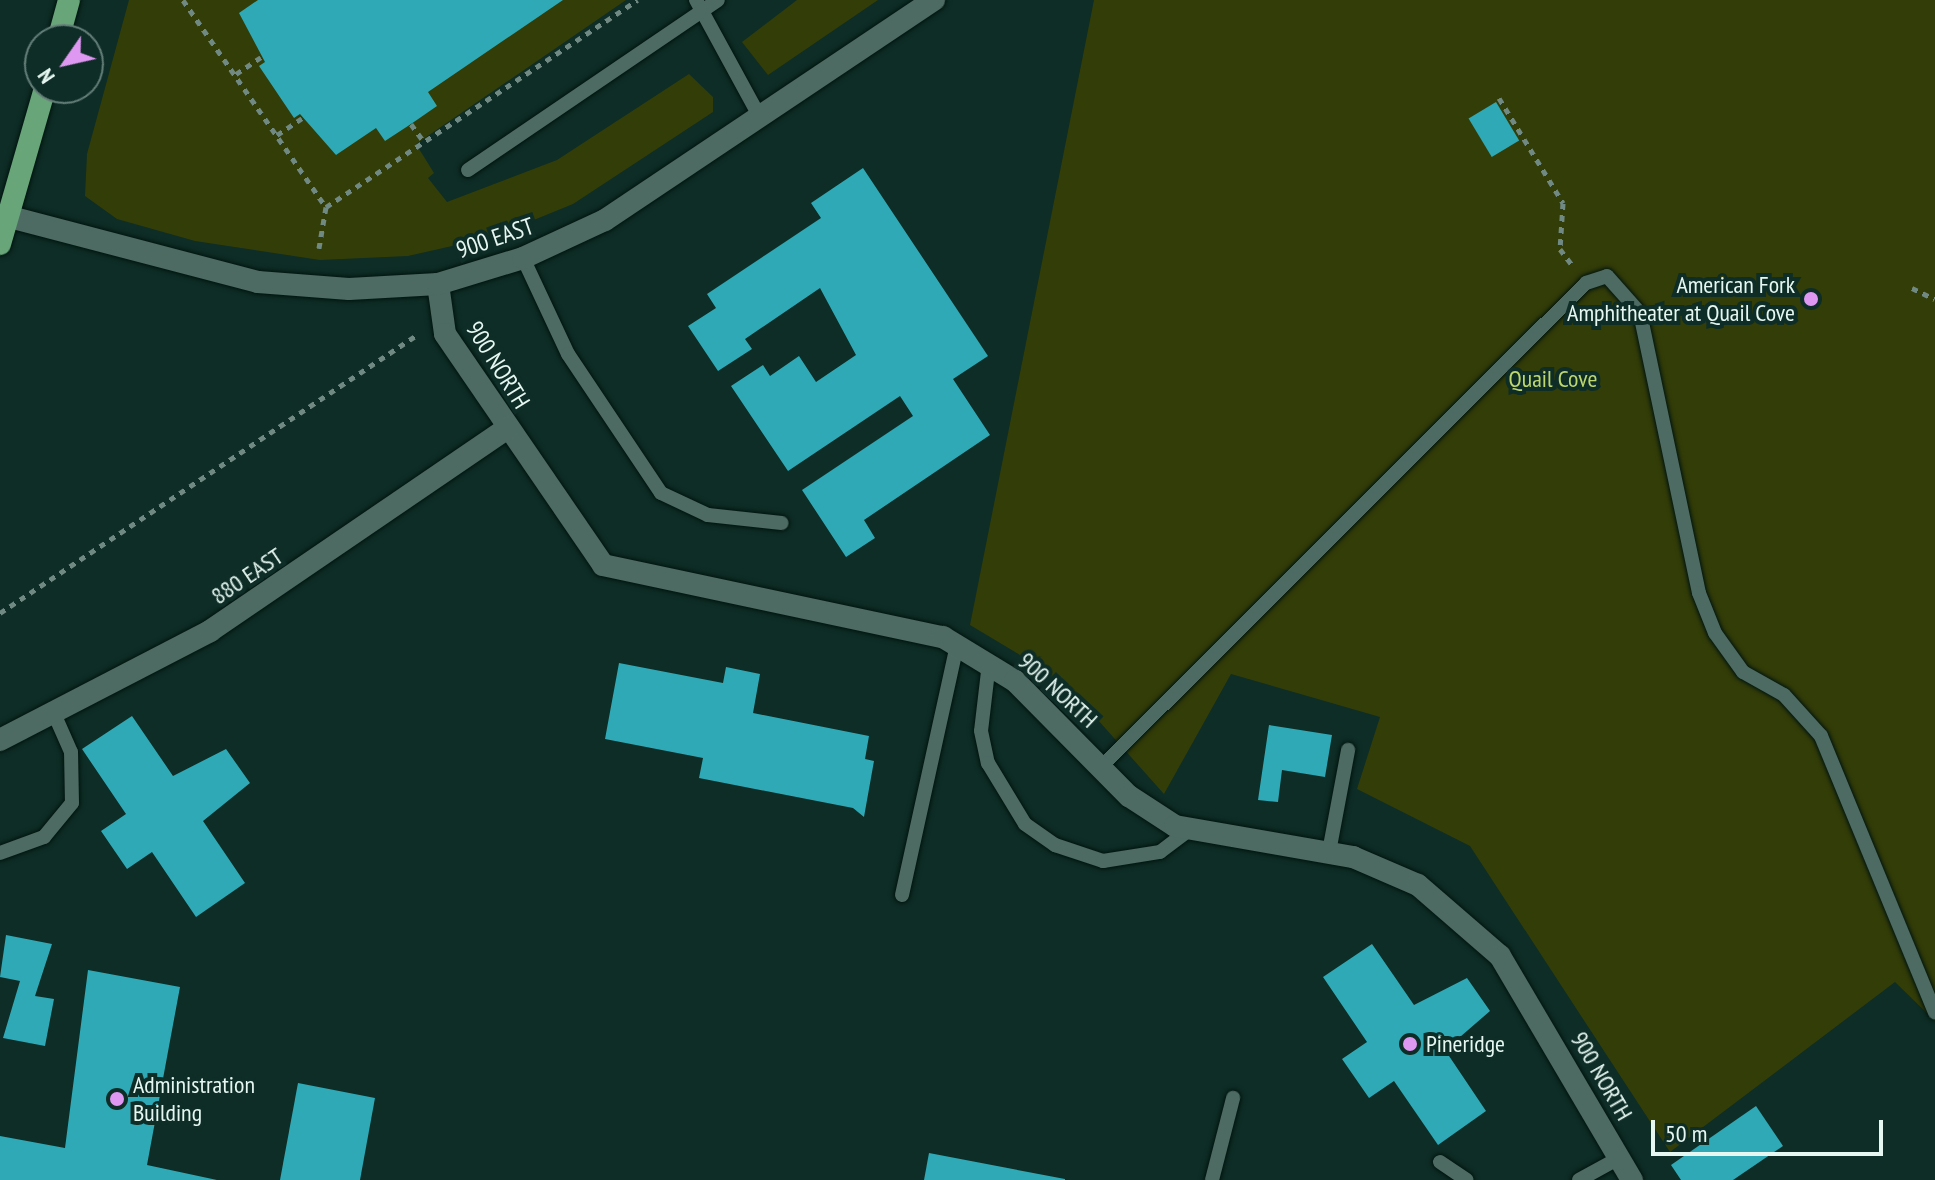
<!DOCTYPE html>
<style>
body{margin:0}
#map{position:relative;width:1935px;height:1180px;overflow:hidden;background:#0e2d26;font-family:"PT Sans Narrow",sans-serif}
div>[style]{position:absolute}
.green>*{inset:0;background:#333d08}
.building>*{inset:0;background:#2fa9b6;transform-origin:0 0}
.path>*{height:5px;margin-top:-2.5px;transform-origin:0;background:repeating-linear-gradient(90deg,#708983 0 6px,transparent 0 12px)}
.roads{filter:drop-shadow(0 0 2px #00150f) drop-shadow(0 0 2px #00150f)}
.service>*{height:14px;margin:-7px;padding:0 7px;transform-origin:7px;border-radius:7px;background:#4d6b63}
.minor>*{height:22px;margin:-11px;padding:0 11px;transform-origin:11px;border-radius:11px;background:#4d6b63}
.tertiary>*{height:22px;margin:-11px;padding:0 11px;transform-origin:11px;border-radius:11px;background:#4d6b63}
.primary>*{height:22px;margin:-11px;padding:0 11px;transform-origin:11px;border-radius:11px;background:#68a67a}
.dots>*{width:22px;height:22px;translate:-50% -50%;box-sizing:border-box;border:4px solid #0e2d26;border-radius:50%}
span{translate:-50% -50%;white-space:nowrap;text-align:center;line-height:1.15;-webkit-text-stroke:8px #0e2d26;paint-order:stroke}
.street-label{font-size:24px;color:#e6f7f2}
.poi-label{font-size:24px;color:#e6f7f2}
.right{translate:-100% -50%;text-align:right}
.left{translate:0 -50%;text-align:left}
.park-label{font-size:24px;color:#bed86f}
.north{position:absolute;left:24px;top:24px;width:80px;height:80px;box-sizing:border-box;background:#0e2d26;border:2px solid #647e78;border-radius:50%;rotate:236deg;font-size:22px;font-weight:700;line-height:32px;text-align:center;color:#e6f7f2}
.north::after{content:'';display:block;margin:auto;width:28px;height:36px;background:#de98f2;clip-path:polygon(50% 0,100% 100%,50% 72%,0 100%)}
.scale{position:absolute;left:1651px;top:1120px;width:232px;height:36px;box-sizing:border-box;border:4px solid #e6f7f2;border-top:0;padding-left:10px;font-size:24px;line-height:28px;white-space:nowrap;color:#e6f7f2;-webkit-text-stroke:6px #0e2d26;paint-order:stroke}
</style>
<div id="map">
<div class="green">
<i style="clip-path:polygon(129px 0,626px 0,416px 144px,434px 173px,428px 178px,447px 202px,557px 160px,689px 74px,713px 97px,713px 112px,573px 204px,492px 237px,408px 256px,320px 260px,195px 241px,117px 219px,85px 196px,87px 154px)"></i>
<i style="clip-path:polygon(797px 0,878px 0,768px 75px,742px 42px)"></i>
<i style="clip-path:polygon(1094px 0,1935px 0,1935px 1021px,1895px 982px,1670px 1152px,1470px 846px,1357px 789px,1380px 717px,1231px 674px,1164px 794px,1097px 719px,1020px 655px,970px 625px)"></i>
</div>
<div class="building">
<i style="clip-path:polygon(258px 0,563px 0,428px 92px,437px 106px,411px 124px,385px 141px,376px 128px,336px 155px,300px 114px,294px 118px,259px 66px,265px 62px,239px 13px)"></i>
<i style="left:1496px;top:102px;width:45px;height:32px;rotate:59deg"></i>
<i style="clip-path:polygon(863px 168px,988px 356px,953px 379px,990px 435px,864px 520px,875px 538px,846px 557px,802px 490px,913px 416px,900px 396px,788px 471px,731px 386px,763px 365px,770px 376px,799px 356px,816px 382px,856px 355px,820px 288px,745px 339px,752px 349px,718px 371px,688px 326px,716px 308px,707px 294px,821px 218px,811px 203px)"></i>
<i style="clip-path:polygon(619px 663px,723px 683px,726px 667px,760px 674px,753px 713px,869px 736px,865px 759px,874px 761px,864px 817px,853px 808px,699px 778px,703px 758px,605px 739px)"></i>
<i style="clip-path:polygon(132px 716px,173px 776px,226px 749px,250px 783px,203px 821px,245px 883px,196px 917px,152px 852px,127px 869px,101px 831px,126px 814px,82px 749px)"></i>
<i style="clip-path:polygon(1269px 725px,1332px 735px,1325px 777px,1282px 770px,1278px 802px,1258px 800px)"></i>
<i style="clip-path:polygon(6px 935px,52px 944px,35px 996px,54px 999px,45px 1046px,3px 1038px,20px 981px,0 977px)"></i>
<i style="clip-path:polygon(1372px 944px,1414px 1005px,1467px 978px,1490px 1011px,1445px 1050px,1486px 1111px,1438px 1145px,1394px 1081px,1369px 1098px,1342px 1059px,1367px 1042px,1323px 977px)"></i>
<i style="clip-path:polygon(88px 970px,180px 987px,147px 1165px,217px 1180px,0 1180px,0 1136px,65px 1148px)"></i>
<i style="clip-path:polygon(298px 1083px,375px 1098px,360px 1180px,280px 1180px)"></i>
<i style="clip-path:polygon(1756px 1106px,1783px 1146px,1733px 1180px,1681px 1180px,1671px 1165px)"></i>
<i style="clip-path:polygon(929px 1153px,1065px 1179px,1065px 1180px,924px 1180px)"></i>
</div>
<div class="path">
<i style="left:183px;top:0;width:252px;rotate:55.4deg"></i>
<i style="left:326px;top:207px;width:42px;rotate:99.7deg"></i>
<i style="left:236px;top:74px;width:30px;rotate:-34deg"></i>
<i style="left:1499px;top:98px;width:123px;rotate:58.6deg"></i>
<i style="left:1563px;top:203px;width:46px;rotate:93.7deg"></i>
<i style="left:1560px;top:249px;width:21px;rotate:53deg"></i>
<i style="left:411px;top:124px;width:22px;rotate:54deg"></i>
<i style="left:277px;top:135px;width:30px;rotate:-34deg"></i>
<i style="left:326px;top:207px;width:374px;rotate:-33.6deg"></i>
<i style="left:1912px;top:288px;width:25px;rotate:26deg"></i>
<i style="left:0;top:613px;width:499px;rotate:-33.7deg"></i>
</div>
<div class="roads">
<div class="service">
<i style="left:696px;top:0;width:136px;rotate:61.4deg"></i>
<i style="left:468px;top:170px;width:302px;rotate:-34.2deg"></i>
<i style="left:523px;top:258px;width:106px;rotate:64.9deg"></i>
<i style="left:568px;top:354px;width:167px;rotate:56.2deg"></i>
<i style="left:661px;top:493px;width:52px;rotate:25.1deg"></i>
<i style="left:708px;top:515px;width:74px;rotate:6.2deg"></i>
<i style="left:989px;top:663px;width:68px;rotate:96.7deg"></i>
<i style="left:981px;top:731px;width:33px;rotate:78deg"></i>
<i style="left:988px;top:763px;width:71px;rotate:58.8deg"></i>
<i style="left:1025px;top:824px;width:37px;rotate:35deg"></i>
<i style="left:1055px;top:845px;width:51px;rotate:18.4deg"></i>
<i style="left:1103px;top:861px;width:58px;rotate:-9deg"></i>
<i style="left:1160px;top:852px;width:35px;rotate:-37deg"></i>
<i style="left:1101px;top:767px;width:685px;rotate:-44.94deg"></i>
<i style="left:1586px;top:283px;width:22px;rotate:-18deg"></i>
<i style="left:1607px;top:276px;width:50px;rotate:48.3deg"></i>
<i style="left:1640px;top:313px;width:286px;rotate:78.1deg"></i>
<i style="left:1699px;top:593px;width:43px;rotate:68.2deg"></i>
<i style="left:1715px;top:633px;width:48px;rotate:54.3deg"></i>
<i style="left:1743px;top:672px;width:47px;rotate:29.3deg"></i>
<i style="left:1784px;top:695px;width:55px;rotate:47.9deg"></i>
<i style="left:1821px;top:736px;width:299px;rotate:67.6deg"></i>
<i style="left:1329px;top:852px;width:104px;rotate:-79.4deg"></i>
<i style="left:0;top:853px;width:47px;rotate:-20deg"></i>
<i style="left:44px;top:837px;width:44px;rotate:-50.5deg"></i>
<i style="left:72px;top:803px;width:51px;rotate:-91.1deg"></i>
<i style="left:71px;top:752px;width:47px;rotate:-113.8deg"></i>
<i style="left:902px;top:895px;width:256px;rotate:-77.6deg"></i>
<i style="left:1440px;top:1162px;width:32px;rotate:34deg"></i>
<i style="left:1212px;top:1180px;width:85px;rotate:-75.6deg"></i>
<i style="left:1579px;top:1180px;width:46px;rotate:-28.8deg"></i>
</div>
<div class="minor">
<i style="left:438px;top:284px;width:50px;rotate:82deg"></i>
<i style="left:445px;top:334px;width:280px;rotate:55.6deg"></i>
<i style="left:603px;top:565px;width:348px;rotate:12deg"></i>
<i style="left:943px;top:637px;width:84px;rotate:31.4deg"></i>
<i style="left:1015px;top:681px;width:162px;rotate:45.3deg"></i>
<i style="left:1129px;top:796px;width:55px;rotate:33.1deg"></i>
<i style="left:1175px;top:826px;width:181px;rotate:9.9deg"></i>
<i style="left:1353px;top:857px;width:71px;rotate:23.3deg"></i>
<i style="left:1418px;top:885px;width:108px;rotate:40.9deg"></i>
<i style="left:1500px;top:956px;width:260px;rotate:59.5deg"></i>
<i style="left:0;top:740px;width:237px;rotate:-27.4deg"></i>
<i style="left:210px;top:631px;width:361px;rotate:-34.3deg"></i>
</div>
<div class="tertiary">
<i style="left:10px;top:217px;width:256px;rotate:14.7deg"></i>
<i style="left:258px;top:282px;width:91px;rotate:4.4deg"></i>
<i style="left:349px;top:289px;width:89px;rotate:-3.2deg"></i>
<i style="left:438px;top:284px;width:89px;rotate:-17deg"></i>
<i style="left:523px;top:258px;width:90px;rotate:-24.9deg"></i>
<i style="left:605px;top:220px;width:396px;rotate:-33.8deg"></i>
</div>
<div class="primary">
<i style="left:58px;top:40px;width:41px;rotate:-74.6deg"></i>
<i style="left:0;top:244px;width:162px;rotate:-73.9deg"></i>
</div>
</div>
<div class="dots">
<i style="left:1811px;top:299px;background:#de98f2"></i>
<i style="left:1410px;top:1044px;background:#de98f2"></i>
<i style="left:117px;top:1099px;background:#de98f2"></i>
</div>
<div class="street-label">
<span style="left:495px;top:238px;rotate:-19deg">900 EAST</span>
<span style="left:498px;top:365px;rotate:58deg">900 NORTH</span>
<span style="left:247px;top:576px;rotate:-34deg">880 EAST</span>
<span style="left:1058px;top:690px;rotate:43deg">900 NORTH</span>
<span style="left:1602px;top:1076px;rotate:60deg">900 NORTH</span>
</div>
<div class="poi-label">
<span class="right" style="left:1795px;top:299px">American Fork<br>Amphitheater at Quail Cove</span>
<span class="left" style="left:1426px;top:1044px">Pineridge</span>
<span class="left" style="left:133px;top:1099px">Administration<br>Building</span>
</div>
<div class="park-label">
<span style="left:1553px;top:379px">Quail Cove</span>
</div>
<div class="north">N</div>
<div class="scale">50 m</div>
</div>
